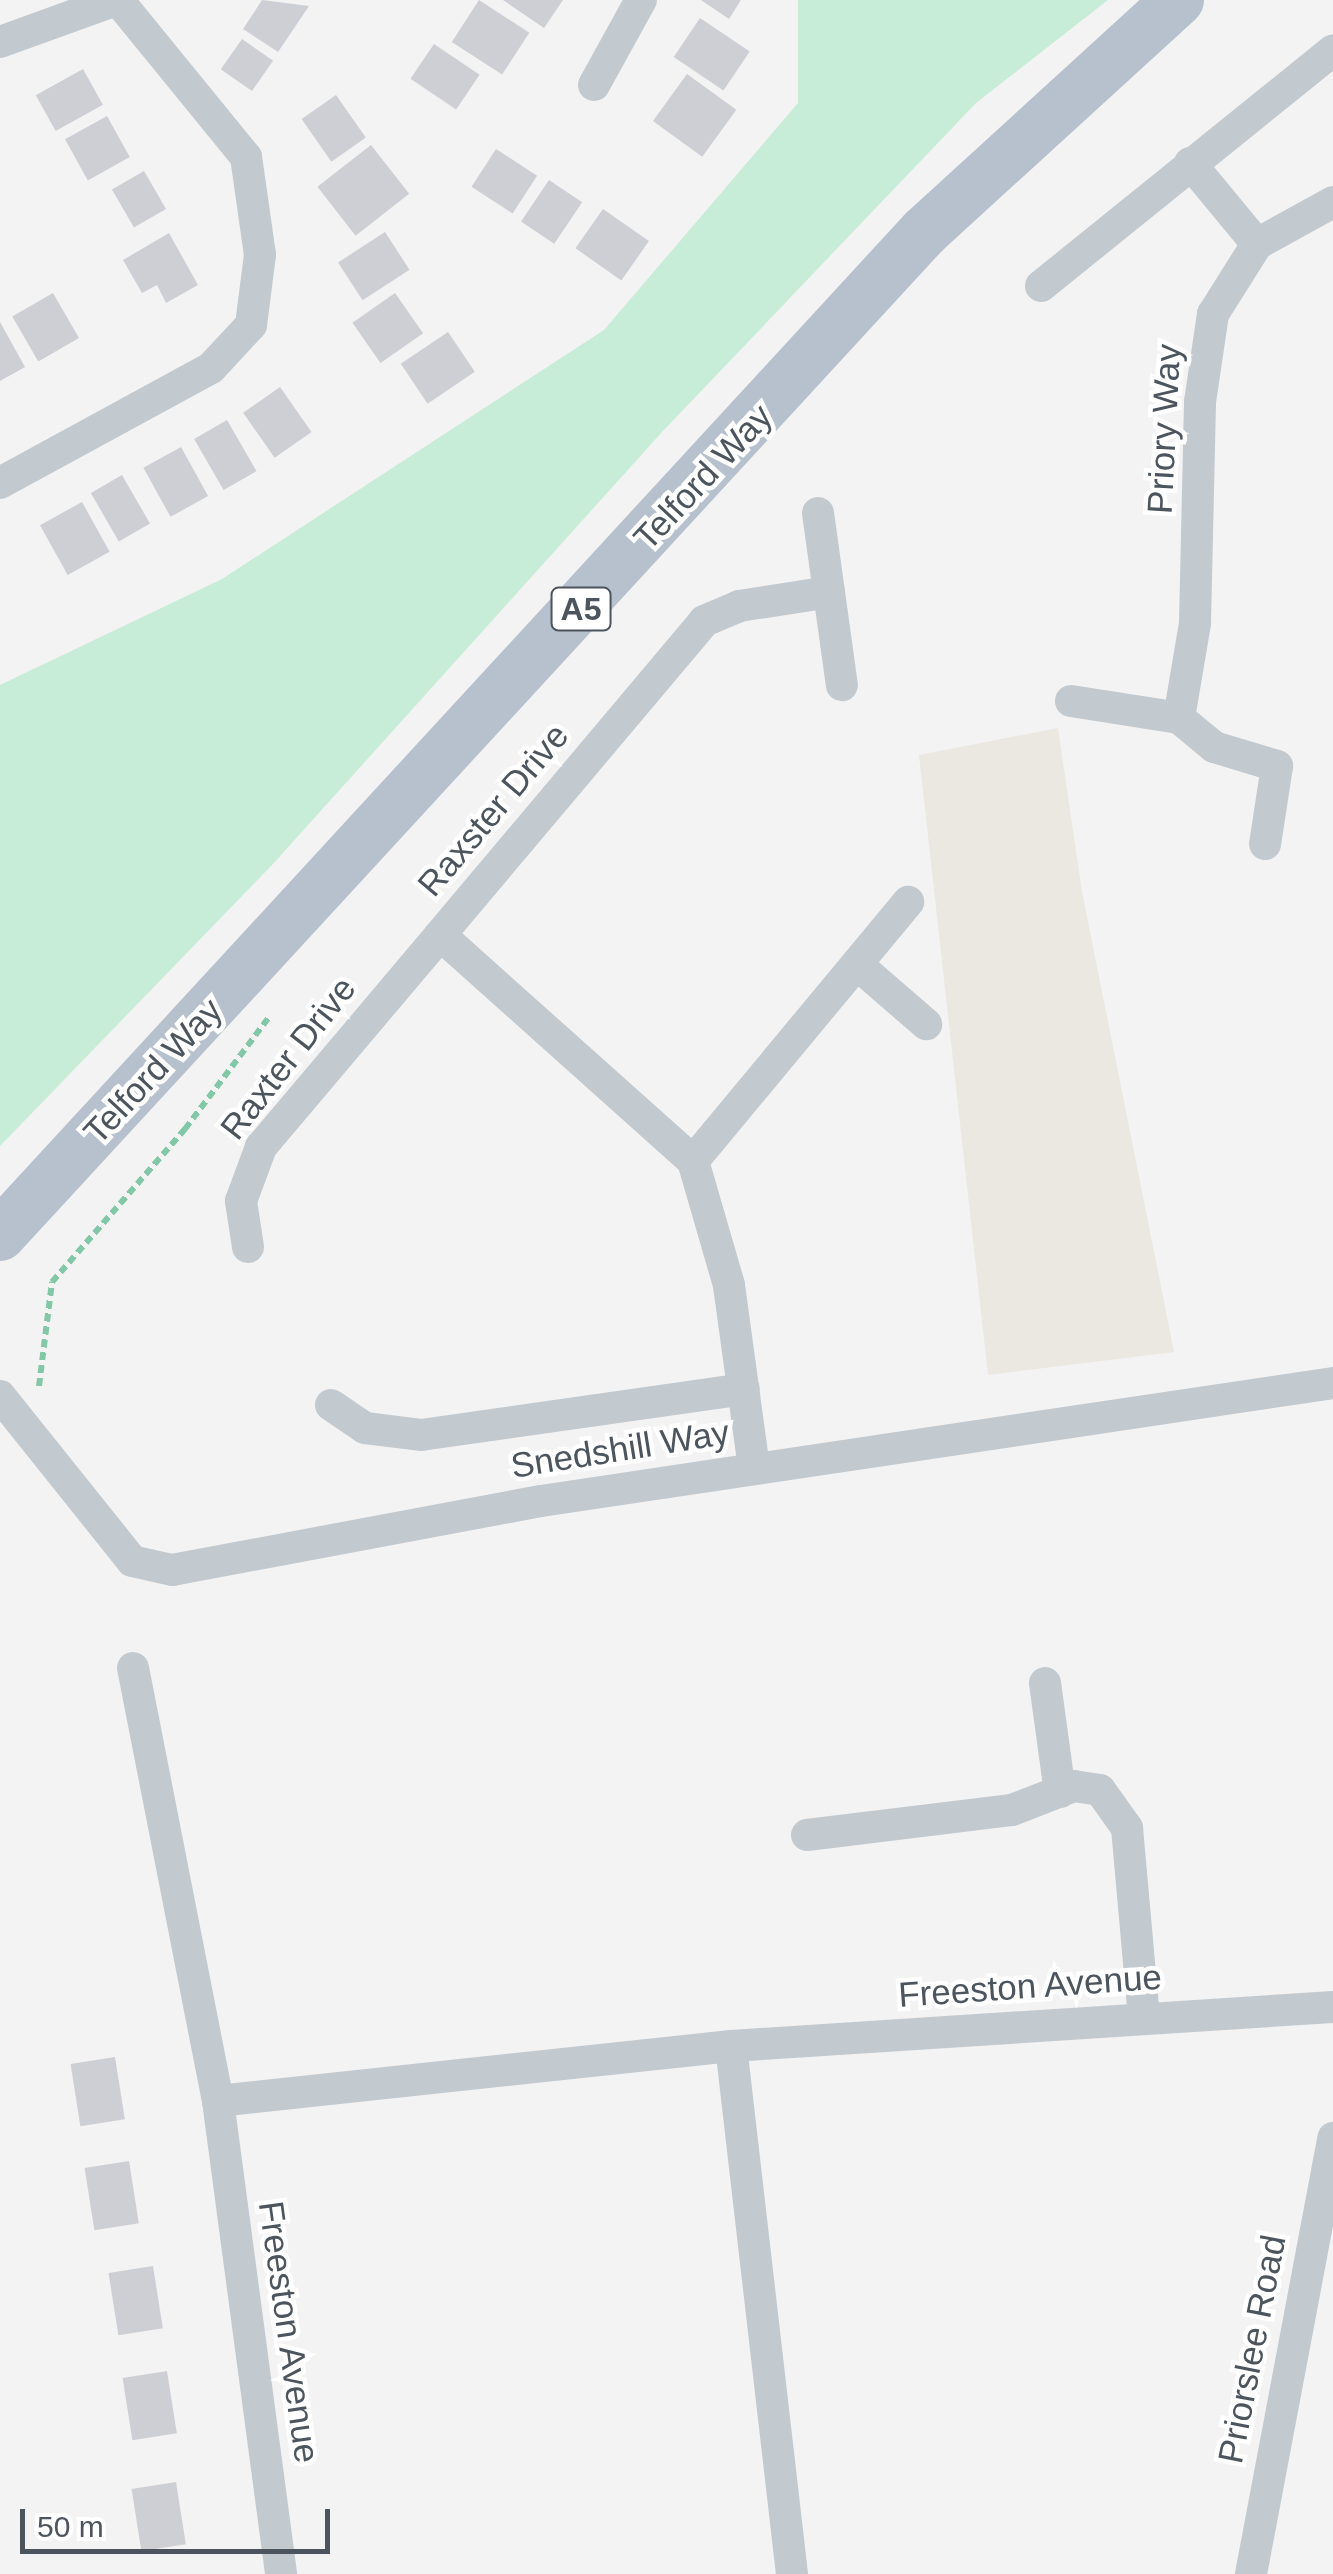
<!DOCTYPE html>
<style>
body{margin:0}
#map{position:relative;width:1333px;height:2574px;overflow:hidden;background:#f4f3f3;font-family:Arial,sans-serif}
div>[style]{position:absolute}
.commercial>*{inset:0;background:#eae8e1}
.green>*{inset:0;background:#c7ecd7}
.building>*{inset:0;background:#cdcfd4;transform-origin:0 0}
.path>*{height:6px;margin-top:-3px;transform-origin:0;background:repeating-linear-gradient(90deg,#82c7a7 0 8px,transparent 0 13px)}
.street>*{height:32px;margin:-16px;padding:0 16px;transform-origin:16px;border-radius:16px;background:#c2c9cf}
.primary>*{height:52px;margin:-26px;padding:0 26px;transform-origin:26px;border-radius:26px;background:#b6c1cd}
span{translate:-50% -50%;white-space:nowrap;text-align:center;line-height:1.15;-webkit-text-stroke:9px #fff;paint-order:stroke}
.shield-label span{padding:2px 8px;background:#fff;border:2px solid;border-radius:8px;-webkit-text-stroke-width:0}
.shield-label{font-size:32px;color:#4c555e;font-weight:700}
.street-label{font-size:35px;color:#4c555e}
.scale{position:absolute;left:20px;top:2509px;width:310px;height:45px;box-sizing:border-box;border:5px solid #4c555e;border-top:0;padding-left:12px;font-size:30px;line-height:35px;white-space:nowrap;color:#4c555e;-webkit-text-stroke:8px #fff;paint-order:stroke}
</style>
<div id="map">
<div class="commercial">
<i style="clip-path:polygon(1058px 728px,1082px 892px,1174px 1352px,988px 1375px,919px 755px)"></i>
</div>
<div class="green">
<i style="clip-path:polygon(798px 0,1108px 0,976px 103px,662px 432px,272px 865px,0 1146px,0 685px,222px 579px,604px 330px,798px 103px)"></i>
</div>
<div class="building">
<i style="clip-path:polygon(262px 0,309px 6px,278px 52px,243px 29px)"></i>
<i style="left:479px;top:0;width:60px;height:50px;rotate:33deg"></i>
<i style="clip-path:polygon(503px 0,563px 0,544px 28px)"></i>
<i style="clip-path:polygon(701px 0,741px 0,729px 19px)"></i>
<i style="left:700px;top:18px;width:60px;height:47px;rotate:34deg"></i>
<i style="left:242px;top:39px;width:38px;height:37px;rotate:35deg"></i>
<i style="left:434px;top:44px;width:55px;height:42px;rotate:34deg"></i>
<i style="left:83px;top:69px;width:41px;height:54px;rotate:61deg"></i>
<i style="left:687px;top:74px;width:61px;height:58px;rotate:36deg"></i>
<i style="left:336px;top:95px;width:52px;height:42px;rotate:55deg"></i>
<i style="left:107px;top:116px;width:47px;height:48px;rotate:61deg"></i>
<i style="left:371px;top:145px;width:62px;height:68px;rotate:52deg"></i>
<i style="left:496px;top:149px;width:49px;height:45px;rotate:33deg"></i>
<i style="left:144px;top:171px;width:44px;height:37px;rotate:60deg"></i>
<i style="left:549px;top:180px;width:40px;height:50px;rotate:34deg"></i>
<i style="left:603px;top:209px;width:56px;height:48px;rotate:35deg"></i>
<i style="left:385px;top:232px;width:45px;height:56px;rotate:57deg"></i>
<i style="clip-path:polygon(169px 233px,198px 285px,166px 303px,157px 285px,142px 293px,123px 260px)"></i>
<i style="left:53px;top:293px;width:52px;height:47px;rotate:60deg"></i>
<i style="left:395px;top:293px;width:49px;height:52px;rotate:55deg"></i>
<i style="clip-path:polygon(0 322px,25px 367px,0 381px)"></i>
<i style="left:448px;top:332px;width:48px;height:57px;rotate:56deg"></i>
<i style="left:280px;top:387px;width:55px;height:45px;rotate:55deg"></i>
<i style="left:227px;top:420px;width:59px;height:38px;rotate:60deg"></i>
<i style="left:181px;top:447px;width:56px;height:43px;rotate:61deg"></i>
<i style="left:122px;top:475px;width:56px;height:36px;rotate:60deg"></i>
<i style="left:82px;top:502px;width:57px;height:48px;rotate:61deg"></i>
<i style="left:115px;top:2057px;width:63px;height:45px;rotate:81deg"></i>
<i style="left:129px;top:2161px;width:63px;height:45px;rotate:81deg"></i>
<i style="left:153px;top:2266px;width:63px;height:45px;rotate:81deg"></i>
<i style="left:167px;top:2371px;width:63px;height:45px;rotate:81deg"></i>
<i style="left:176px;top:2482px;width:63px;height:45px;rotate:81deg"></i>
</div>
<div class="path">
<i style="left:39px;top:1386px;width:105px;rotate:-82.9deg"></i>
<i style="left:52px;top:1282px;width:203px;rotate:-49deg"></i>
<i style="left:185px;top:1129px;width:140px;rotate:-53.1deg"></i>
</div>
<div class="street">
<i style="left:0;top:42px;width:123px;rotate:-19.9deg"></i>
<i style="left:594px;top:85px;width:97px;rotate:-61.1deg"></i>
<i style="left:1190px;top:163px;width:105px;rotate:50.4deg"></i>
<i style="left:1041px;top:286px;width:375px;rotate:-38.9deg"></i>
<i style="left:0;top:483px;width:240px;rotate:-28.6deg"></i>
<i style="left:211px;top:368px;width:59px;rotate:-47.1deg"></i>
<i style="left:251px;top:325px;width:71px;rotate:-82.7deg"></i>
<i style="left:260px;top:255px;width:99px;rotate:-98.1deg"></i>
<i style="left:246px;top:157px;width:203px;rotate:-129.2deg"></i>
<i style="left:818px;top:513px;width:174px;rotate:82.1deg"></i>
<i style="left:1071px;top:701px;width:109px;rotate:8.9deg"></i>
<i style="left:1179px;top:718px;width:45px;rotate:39.6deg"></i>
<i style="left:1214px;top:747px;width:66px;rotate:16.8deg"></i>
<i style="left:1277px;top:766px;width:79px;rotate:98.7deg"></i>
<i style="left:1179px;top:718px;width:96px;rotate:-80.4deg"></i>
<i style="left:1195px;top:623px;width:221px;rotate:-88.7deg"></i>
<i style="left:1200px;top:402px;width:89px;rotate:-81.6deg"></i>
<i style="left:1213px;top:314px;width:83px;rotate:-57.8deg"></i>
<i style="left:1257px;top:244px;width:87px;rotate:-28.9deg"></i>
<i style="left:859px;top:966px;width:89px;rotate:40.9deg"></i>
<i style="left:693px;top:1161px;width:337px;rotate:-50.3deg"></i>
<i style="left:248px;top:1247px;width:47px;rotate:-98.7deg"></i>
<i style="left:241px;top:1201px;width:58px;rotate:-69.7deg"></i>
<i style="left:261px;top:1147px;width:277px;rotate:-49.8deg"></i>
<i style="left:0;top:1396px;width:211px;rotate:51.3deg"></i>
<i style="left:132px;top:1561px;width:41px;rotate:12.7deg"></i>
<i style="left:172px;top:1570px;width:375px;rotate:-10.6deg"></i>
<i style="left:541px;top:1501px;width:801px;rotate:-8.47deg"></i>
<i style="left:331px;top:1405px;width:41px;rotate:34.1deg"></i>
<i style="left:365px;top:1428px;width:56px;rotate:7.1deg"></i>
<i style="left:421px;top:1435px;width:326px;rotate:-8.1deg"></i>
<i style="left:754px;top:1468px;width:185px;rotate:-97.8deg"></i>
<i style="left:729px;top:1285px;width:129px;rotate:-106.2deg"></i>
<i style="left:693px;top:1161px;width:339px;rotate:-138.2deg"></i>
<i style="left:440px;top:935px;width:410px;rotate:-49.9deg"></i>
<i style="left:704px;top:621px;width:38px;rotate:-23deg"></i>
<i style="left:739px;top:606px;width:91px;rotate:-8.8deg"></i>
<i style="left:133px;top:1668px;width:441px;rotate:78.9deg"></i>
<i style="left:218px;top:2101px;width:477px;rotate:82.4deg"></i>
<i style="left:1045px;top:1683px;width:110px;rotate:82.2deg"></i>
<i style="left:807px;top:1835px;width:207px;rotate:-7deg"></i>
<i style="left:1012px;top:1810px;width:66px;rotate:-21.2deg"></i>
<i style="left:1074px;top:1786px;width:26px;rotate:9deg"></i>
<i style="left:1100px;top:1790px;width:47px;rotate:54.6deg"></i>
<i style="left:1127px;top:1828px;width:191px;rotate:84.9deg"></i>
<i style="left:731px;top:2046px;width:532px;rotate:83.41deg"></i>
<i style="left:218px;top:2101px;width:516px;rotate:-6.12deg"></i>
<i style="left:731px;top:2046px;width:603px;rotate:-3.71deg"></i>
<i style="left:1251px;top:2574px;width:444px;rotate:-79.3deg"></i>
</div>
<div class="primary">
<i style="left:0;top:1235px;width:1364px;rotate:-47.35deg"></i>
<i style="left:924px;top:232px;width:344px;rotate:-42.4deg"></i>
</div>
<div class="shield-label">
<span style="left:581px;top:609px">A5</span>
</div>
<div class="street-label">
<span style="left:1164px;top:429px;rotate:-87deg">Priory Way</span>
<span style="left:703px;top:477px;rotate:-47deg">Telford Way</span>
<span style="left:493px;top:810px;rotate:-50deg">Raxster Drive</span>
<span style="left:288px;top:1058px;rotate:-52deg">Raxter Drive</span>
<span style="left:153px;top:1071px;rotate:-47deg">Telford Way</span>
<span style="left:620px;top:1449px;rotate:-9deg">Snedshill Way</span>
<span style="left:1030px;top:1986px;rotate:-4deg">Freeston Avenue</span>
<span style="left:289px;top:2332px;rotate:82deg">Freeston Avenue</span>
<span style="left:1252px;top:2349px;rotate:-79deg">Priorslee Road</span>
</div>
<div class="scale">50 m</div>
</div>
